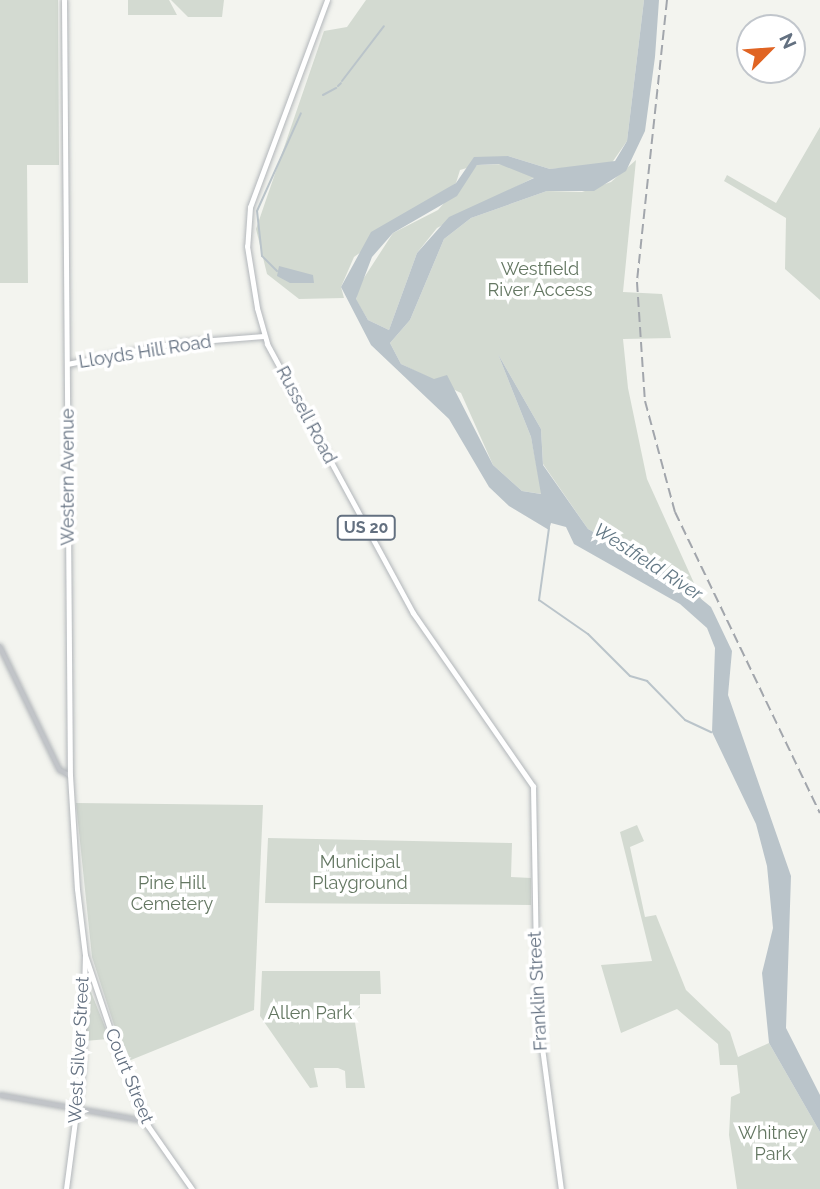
<!DOCTYPE html>
<style>
body{margin:0}
#map{position:relative;width:820px;height:1189px;overflow:hidden;background:#f3f4ef;font-family:Raleway,sans-serif}
div>[style]{position:absolute}
.green>*{inset:0;background:#d3dad1}
.water>*{inset:0;background:#bac4ca}
.stream>*{height:2px;margin:-1px;padding:0 1px;transform-origin:1px;border-radius:1px;background:#bac4ca}
.roads{filter:drop-shadow(0 0 2px #b2b6ba) drop-shadow(0 0 2px #b2b6ba)}
.minor>*{height:3.5px;margin:-1.75px;padding:0 1.75px;transform-origin:1.75px;border-radius:1.75px;background:#c1c4c8}
.major>*{height:5px;margin:-2.5px;padding:0 2.5px;transform-origin:2.5px;border-radius:2.5px;background:#fff}
.rail>*{height:2px;margin-top:-1px;transform-origin:0;background:repeating-linear-gradient(90deg,#a2a6ac 0 10px,transparent 0 15px)}
span{translate:-50% -50%;white-space:nowrap;text-align:center;line-height:1.15;-webkit-text-stroke:7px #fff;paint-order:stroke}
.shield-label span{padding:2px 5px;background:#fff;border:2px solid;border-radius:5px;-webkit-text-stroke-width:0}
.shield-label{font-size:16px;color:#637080;font-weight:700}
.park-label{font-size:18px;color:#647762}
.street-label{font-size:18px;color:#637080}
.water-label{font-size:19px;color:#637885;font-style:italic}
.north{position:absolute;left:736px;top:14px;width:70px;height:70px;box-sizing:border-box;background:#fff;border:2px solid #c1c6cc;border-radius:50%;rotate:65deg;font-size:19px;font-weight:700;line-height:28px;text-align:center;color:#637080}
.north::after{content:'';display:block;margin:auto;width:24px;height:32px;background:#e06423;clip-path:polygon(50% 0,100% 100%,50% 72%,0 100%)}
</style>
<div id="map">
<div class="green">
<i style="clip-path:polygon(0 0,58px 0,59px 165px,27px 165px,28px 283px,0 283px)"></i>
<i style="clip-path:polygon(128px 0,169px 0,177px 15px,128px 15px)"></i>
<i style="clip-path:polygon(171px 0,224px 0,222px 17px,188px 17px)"></i>
<i style="clip-path:polygon(366px 0,644px 0,627px 141px,611px 164px,550px 169px,508px 156px,460px 170px,456px 183px,354px 257px,341px 287px,344px 298px,299px 299px,267px 274px,256px 229px,324px 31px,347px 27px)"></i>
<i style="clip-path:polygon(820px 127px,820px 300px,785px 269px,786px 218px,724px 181px,727px 175px,776px 203px)"></i>
<i style="clip-path:polygon(636px 160px,623px 292px,662px 294px,671px 338px,623px 339px,628px 388px,647px 479px,703px 603px,673px 576px,588px 529px,543px 464px,541px 429px,498px 354px,531px 437px,542px 494px,522px 491px,493px 465px,461px 393px,401px 364px,390px 343px,410px 320px,444px 239px,471px 218px,547px 191px,582px 192px,611px 182px)"></i>
<i style="clip-path:polygon(504px 164px,535px 177px,437px 228px,417px 253px,389px 330px,368px 320px,356px 300px,358px 287px,393px 233px,438px 210px,477px 165px)"></i>
<i style="clip-path:polygon(76px 803px,263px 805px,254px 1010px,126px 1062px,92px 957px)"></i>
<i style="clip-path:polygon(637px 825px,644px 841px,630px 847px,645px 917px,656px 915px,686px 990px,730px 1032px,738px 1057px,769px 1043px,820px 1132px,820px 1189px,737px 1189px,729px 1135px,731px 1097px,740px 1093px,737px 1065px,720px 1065px,718px 1044px,677px 1009px,621px 1033px,601px 965px,652px 961px,620px 832px)"></i>
<i style="clip-path:polygon(268px 838px,512px 843px,511px 877px,531px 878px,531px 905px,265px 903px)"></i>
<i style="clip-path:polygon(262px 971px,380px 971px,381px 994px,360px 994px,360px 1008px,353px 1009px,365px 1088px,346px 1088px,345px 1071px,338px 1068px,314px 1068px,318px 1087px,310px 1088px,260px 1016px)"></i>
<i style="clip-path:polygon(89px 987px,109px 1037px,108px 1039px,85px 1041px)"></i>
</div>
<div class="water">
<i style="clip-path:polygon(evenodd,644px 0,659px 0,655px 57px,645px 131px,626px 171px,594px 191px,547px 191px,471px 218px,444px 239px,410px 320px,390px 343px,401px 364px,434px 379px,447px 375px,493px 465px,522px 491px,541px 494px,531px 437px,498px 354px,541px 429px,543px 465px,588px 529px,673px 576px,711px 607px,732px 651px,728px 695px,791px 876px,786px 1028px,820px 1095px,820px 1132px,769px 1043px,762px 973px,773px 928px,767px 866px,756px 824px,712px 732px,715px 648px,707px 628px,680px 604px,574px 544px,566px 527px,551px 523px,549px 530px,509px 506px,489px 487px,449px 419px,371px 345px,341px 287px,371px 232px,456px 183px,474px 157px,508px 156px,550px 169px,615px 161px,627px 141px,644px 0,499px 164px,534px 178px,449px 217px,417px 253px,389px 330px,368px 320px,356px 299px,372px 257px,393px 233px,457px 196px,477px 165px,499px 164px)"></i>
<i style="clip-path:polygon(279px 266px,313px 275px,314px 283px,290px 283px,277px 276px)"></i>
</div>
<div class="stream">
<i style="left:342px;top:81px;width:69px;rotate:-52.6deg"></i>
<i style="left:338px;top:86px;width:4px;rotate:-45deg"></i>
<i style="left:323px;top:95px;width:15px;rotate:-28deg"></i>
<i style="left:277px;top:271px;width:21px;rotate:-135deg"></i>
<i style="left:262px;top:256px;width:45px;rotate:-96.3deg"></i>
<i style="left:257px;top:211px;width:107px;rotate:-65.8deg"></i>
<i style="left:549px;top:528px;width:73px;rotate:97.9deg"></i>
<i style="left:539px;top:600px;width:60px;rotate:34.8deg"></i>
<i style="left:588px;top:634px;width:59px;rotate:45deg"></i>
<i style="left:630px;top:676px;width:18px;rotate:16deg"></i>
<i style="left:647px;top:681px;width:54px;rotate:45.7deg"></i>
<i style="left:685px;top:720px;width:29px;rotate:25deg"></i>
</div>
<div class="roads">
<div class="minor">
<i style="left:0;top:646px;width:138px;rotate:64.2deg"></i>
<i style="left:60px;top:770px;width:10px;rotate:29deg"></i>
<i style="left:0;top:1095px;width:148px;rotate:10.1deg"></i>
</div>
<div class="major">
<i style="left:64px;top:0;width:775px;rotate:89.56deg"></i>
<i style="left:70px;top:775px;width:114px;rotate:86.5deg"></i>
<i style="left:77px;top:889px;width:66px;rotate:83.1deg"></i>
<i style="left:85px;top:955px;width:91px;rotate:71.4deg"></i>
<i style="left:114px;top:1041px;width:92px;rotate:68.2deg"></i>
<i style="left:148px;top:1126px;width:77px;rotate:55.1deg"></i>
<i style="left:327px;top:0;width:221px;rotate:110.4deg"></i>
<i style="left:250px;top:207px;width:39px;rotate:94deg"></i>
<i style="left:247px;top:246px;width:63px;rotate:80.8deg"></i>
<i style="left:257px;top:308px;width:37px;rotate:74deg"></i>
<i style="left:267px;top:344px;width:306px;rotate:61.5deg"></i>
<i style="left:413px;top:613px;width:211px;rotate:55.3deg"></i>
<i style="left:533px;top:786px;width:224px;rotate:89deg"></i>
<i style="left:537px;top:1010px;width:181px;rotate:82.4deg"></i>
<i style="left:67px;top:364px;width:110px;rotate:-11deg"></i>
<i style="left:175px;top:343px;width:89px;rotate:-4.5deg"></i>
<i style="left:66px;top:1189px;width:122px;rotate:-82.5deg"></i>
<i style="left:82px;top:1068px;width:112px;rotate:-88.5deg"></i>
</div>
</div>
<div class="rail">
<i style="left:667px;top:0;width:284px;rotate:96.1deg"></i>
<i style="left:637px;top:282px;width:119px;rotate:86.2deg"></i>
<i style="left:645px;top:401px;width:115px;rotate:74.9deg"></i>
<i style="left:675px;top:512px;width:334px;rotate:64.3deg"></i>
</div>
<div class="shield-label">
<span style="left:366px;top:528px">US 20</span>
</div>
<div class="park-label">
<span style="left:540px;top:280px">Westfield<br>River Access</span>
<span style="left:360px;top:873px">Municipal<br>Playground</span>
<span style="left:172px;top:894px">Pine Hill<br>Cemetery</span>
<span style="left:310px;top:1013px">Allen Park</span>
<span style="left:773px;top:1144px">Whitney<br>Park</span>
</div>
<div class="street-label">
<span style="left:145px;top:352px;rotate:-9deg">Lloyds Hill Road</span>
<span style="left:306px;top:415px;rotate:62deg">Russell Road</span>
<span style="left:68px;top:477px;rotate:-90deg">Western Avenue</span>
<span style="left:538px;top:991px;rotate:-93deg">Franklin Street</span>
<span style="left:79px;top:1050px;rotate:-87deg">West Silver Street</span>
<span style="left:129px;top:1076px;rotate:68deg">Court Street</span>
</div>
<div class="water-label">
<span style="left:648px;top:562px;rotate:33deg">Westfield River</span>
</div>
<div class="north">N</div>
</div>
